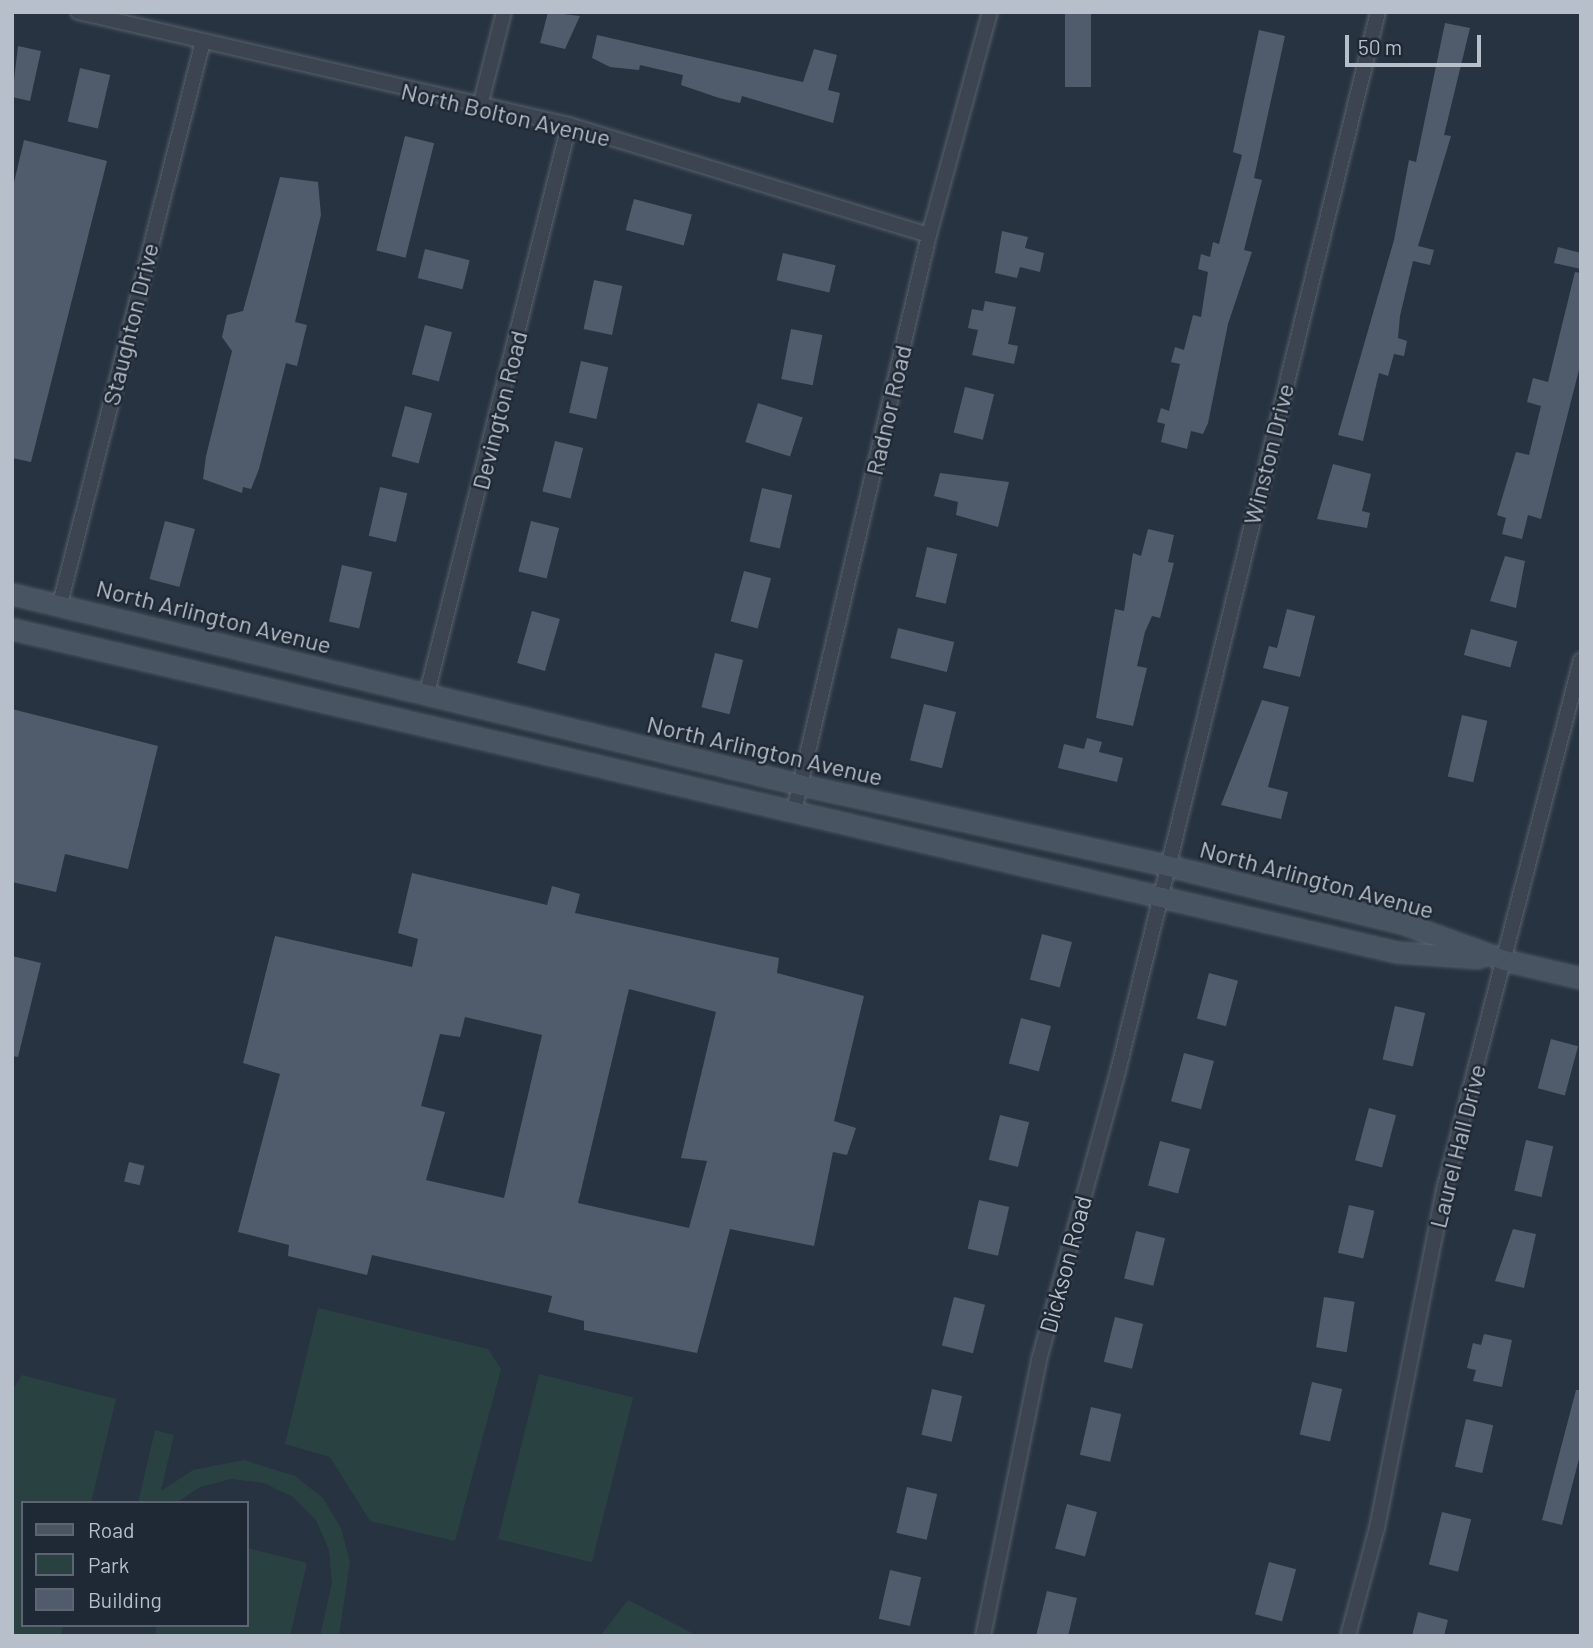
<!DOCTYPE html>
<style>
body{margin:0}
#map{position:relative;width:1593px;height:1648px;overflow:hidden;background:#273340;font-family:Barlow,sans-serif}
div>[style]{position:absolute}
.green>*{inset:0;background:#2a4142;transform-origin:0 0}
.building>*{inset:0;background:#505c6b;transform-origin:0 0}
.roads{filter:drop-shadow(0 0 2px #58626d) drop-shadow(0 0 2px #58626d)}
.street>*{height:14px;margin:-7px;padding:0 7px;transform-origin:7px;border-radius:7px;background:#3b4450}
.secondary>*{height:19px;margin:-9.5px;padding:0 9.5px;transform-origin:9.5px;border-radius:9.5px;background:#495463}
span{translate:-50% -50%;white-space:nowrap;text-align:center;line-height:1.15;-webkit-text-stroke:5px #1f2935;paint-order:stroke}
.street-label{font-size:24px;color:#b7bfca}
.frame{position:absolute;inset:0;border:14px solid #b7bfca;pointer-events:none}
.legend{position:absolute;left:21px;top:1501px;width:228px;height:126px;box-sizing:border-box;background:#1f2935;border:2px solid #5c6571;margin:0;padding:9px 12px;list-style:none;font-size:21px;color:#b7bfca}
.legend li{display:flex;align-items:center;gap:14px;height:35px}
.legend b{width:35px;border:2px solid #5c6571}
.scale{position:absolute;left:1345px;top:35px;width:136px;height:32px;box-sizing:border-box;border:4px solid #b7bfca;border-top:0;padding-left:9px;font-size:21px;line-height:24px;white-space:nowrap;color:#b7bfca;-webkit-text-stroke:5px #1f2935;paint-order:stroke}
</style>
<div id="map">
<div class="green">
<i style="clip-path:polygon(318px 1308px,488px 1349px,501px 1369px,455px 1541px,370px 1521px,330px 1457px,285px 1444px)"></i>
<i style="left:539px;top:1374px;width:97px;height:170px;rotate:14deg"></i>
<i style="clip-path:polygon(22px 1375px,116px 1399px,91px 1503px,23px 1503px,23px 1625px,63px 1625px,61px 1636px,12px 1636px,12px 1390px)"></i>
<i style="clip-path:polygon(155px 1430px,174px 1435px,161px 1491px,193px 1470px,244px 1460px,295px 1476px,323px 1498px,341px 1528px,350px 1562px,339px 1636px,320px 1636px,332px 1583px,329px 1550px,316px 1520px,293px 1497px,264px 1483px,231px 1479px,200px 1487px,176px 1503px,138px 1503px)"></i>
<i style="clip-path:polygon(247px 1548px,307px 1563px,290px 1636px,155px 1636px,157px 1625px,247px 1625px)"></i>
<i style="clip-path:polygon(628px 1600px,698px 1636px,600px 1636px)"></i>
</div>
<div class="building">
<i style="clip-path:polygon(548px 12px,580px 16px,565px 49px,540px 43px)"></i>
<i style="left:1065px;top:12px;width:26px;height:75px"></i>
<i style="clip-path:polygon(1445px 23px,1470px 28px,1444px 135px,1451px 136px,1418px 246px,1434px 250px,1430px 265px,1413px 261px,1400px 316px,1398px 338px,1407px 341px,1404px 356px,1394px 354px,1388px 376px,1379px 373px,1363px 441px,1338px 435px,1394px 240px,1409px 160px,1416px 162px)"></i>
<i style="clip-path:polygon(1259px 30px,1285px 36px,1254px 178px,1262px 180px,1244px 250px,1252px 252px,1228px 324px,1208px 423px,1203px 434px,1191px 431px,1187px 449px,1161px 442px,1165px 424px,1157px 422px,1161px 408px,1169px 411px,1180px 364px,1171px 362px,1175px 347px,1184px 350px,1193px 315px,1201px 317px,1208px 272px,1198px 269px,1201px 254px,1210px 257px,1213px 242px,1219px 244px,1242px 155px,1233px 152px)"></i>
<i style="clip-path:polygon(597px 35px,803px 82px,814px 49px,837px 55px,828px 90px,840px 93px,833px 123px,742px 96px,740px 103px,719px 98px,681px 85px,683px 75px,640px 65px,639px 70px,610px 67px,592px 58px)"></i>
<i style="clip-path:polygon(18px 46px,41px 51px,30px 101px,12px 97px)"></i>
<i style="left:80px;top:68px;width:31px;height:55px;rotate:13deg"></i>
<i style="left:405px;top:136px;width:30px;height:118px;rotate:14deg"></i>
<i style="clip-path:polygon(24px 140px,107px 161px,31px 462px,12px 458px,12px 191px)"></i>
<i style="clip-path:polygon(280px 177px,318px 182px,321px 215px,295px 322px,307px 325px,297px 366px,286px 363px,259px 469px,251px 489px,243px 487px,242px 493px,203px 479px,206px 456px,232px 351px,222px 337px,227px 315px,243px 311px)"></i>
<i style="left:634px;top:199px;width:60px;height:32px;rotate:15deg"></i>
<i style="clip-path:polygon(1002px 231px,1028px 237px,1025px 248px,1044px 253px,1040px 272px,1020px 267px,1017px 278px,995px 273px)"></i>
<i style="clip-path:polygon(1558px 247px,1581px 253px,1581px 269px,1554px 263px)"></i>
<i style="left:425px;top:249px;width:46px;height:30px;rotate:14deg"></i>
<i style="left:783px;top:253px;width:54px;height:28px;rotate:13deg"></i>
<i style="clip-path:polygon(1575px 272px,1581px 273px,1581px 362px,1541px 519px,1528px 515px,1522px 539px,1502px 534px,1506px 518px,1497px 515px,1516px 452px,1529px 455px,1541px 406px,1527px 402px,1533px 378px,1548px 382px)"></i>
<i style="left:594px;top:280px;width:29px;height:50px;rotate:12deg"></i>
<i style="clip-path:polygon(985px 301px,1016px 307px,1008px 344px,1018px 346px,1014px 364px,972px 355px,978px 330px,968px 328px,972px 309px,983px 311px)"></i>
<i style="left:425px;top:325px;width:28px;height:51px;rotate:15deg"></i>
<i style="left:791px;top:329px;width:32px;height:51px;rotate:11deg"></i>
<i style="left:581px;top:361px;width:28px;height:53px;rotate:13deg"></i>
<i style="left:965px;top:387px;width:30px;height:47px;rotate:14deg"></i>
<i style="left:758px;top:403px;width:47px;height:41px;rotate:18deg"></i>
<i style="left:405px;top:406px;width:28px;height:52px;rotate:15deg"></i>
<i style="left:555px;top:441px;width:29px;height:52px;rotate:14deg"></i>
<i style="clip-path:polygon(1333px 464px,1371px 474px,1362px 511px,1370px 513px,1367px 528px,1317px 519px)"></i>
<i style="clip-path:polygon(940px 473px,1009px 482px,998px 527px,956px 515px,958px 502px,934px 496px)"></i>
<i style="left:380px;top:487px;width:28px;height:50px;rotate:13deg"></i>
<i style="left:762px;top:488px;width:31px;height:55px;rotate:13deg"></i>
<i style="left:165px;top:521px;width:31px;height:60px;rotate:15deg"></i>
<i style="left:531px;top:521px;width:29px;height:52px;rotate:14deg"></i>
<i style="clip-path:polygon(1148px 529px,1174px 535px,1168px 562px,1174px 563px,1160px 618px,1152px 616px,1145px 632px,1137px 666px,1147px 668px,1133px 726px,1096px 718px,1115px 609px,1124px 611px,1133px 553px,1141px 556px)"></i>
<i style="left:927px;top:547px;width:31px;height:51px;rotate:13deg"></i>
<i style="clip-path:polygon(1505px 556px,1525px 561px,1516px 608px,1490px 601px)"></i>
<i style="left:342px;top:565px;width:31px;height:58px;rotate:13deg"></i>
<i style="left:744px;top:571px;width:28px;height:52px;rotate:15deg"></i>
<i style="clip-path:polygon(1287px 609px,1315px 616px,1300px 677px,1263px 668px,1269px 646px,1277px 648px)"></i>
<i style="left:532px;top:611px;width:29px;height:54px;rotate:16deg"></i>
<i style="left:898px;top:628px;width:58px;height:31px;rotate:14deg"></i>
<i style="left:1471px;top:629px;width:48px;height:27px;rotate:15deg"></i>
<i style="left:715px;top:653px;width:29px;height:56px;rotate:14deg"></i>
<i style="clip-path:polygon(1262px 700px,1289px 707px,1268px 787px,1288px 792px,1281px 819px,1221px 805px)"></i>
<i style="left:924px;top:704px;width:33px;height:58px;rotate:14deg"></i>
<i style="clip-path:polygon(12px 709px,158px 746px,128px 869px,65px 854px,56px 892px,12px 882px)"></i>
<i style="left:1462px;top:715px;width:26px;height:63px;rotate:13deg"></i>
<i style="clip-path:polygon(1087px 738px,1102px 742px,1099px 752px,1123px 758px,1117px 782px,1058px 768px,1064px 744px,1084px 749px)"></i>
<i style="clip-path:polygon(evenodd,412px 873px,547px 905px,552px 886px,580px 894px,575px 913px,779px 958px,777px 973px,864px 996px,834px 1121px,856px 1128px,847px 1155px,833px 1152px,814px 1246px,730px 1229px,697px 1353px,584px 1330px,584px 1321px,548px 1312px,552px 1296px,372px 1255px,367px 1275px,288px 1256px,289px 1245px,238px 1232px,280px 1074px,243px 1063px,275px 936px,412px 967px,418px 939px,398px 933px,412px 873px,629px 989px,716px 1012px,681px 1158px,707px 1161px,689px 1228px,578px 1203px,629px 989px,412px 873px,465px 1017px,542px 1035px,504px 1198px,426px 1180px,445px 1112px,421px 1106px,440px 1034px,460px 1037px,465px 1017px)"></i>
<i style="left:1042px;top:934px;width:31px;height:47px;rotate:15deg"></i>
<i style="clip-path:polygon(12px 956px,41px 963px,18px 1057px,12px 1056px)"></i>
<i style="left:1209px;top:973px;width:30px;height:47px;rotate:15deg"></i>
<i style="left:1395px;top:1006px;width:31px;height:55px;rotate:13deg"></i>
<i style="left:1021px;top:1018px;width:31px;height:47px;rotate:15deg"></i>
<i style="left:1551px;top:1039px;width:28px;height:51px;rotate:15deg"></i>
<i style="left:1184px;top:1053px;width:31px;height:50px;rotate:15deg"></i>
<i style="left:1369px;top:1108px;width:28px;height:54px;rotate:15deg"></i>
<i style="left:1000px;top:1115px;width:30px;height:46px;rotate:14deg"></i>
<i style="left:1526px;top:1140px;width:28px;height:52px;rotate:13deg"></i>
<i style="left:1160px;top:1141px;width:31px;height:46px;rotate:15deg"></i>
<i style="left:129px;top:1162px;width:16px;height:20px;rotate:14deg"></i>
<i style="left:979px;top:1200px;width:31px;height:50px;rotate:13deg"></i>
<i style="left:1349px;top:1205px;width:26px;height:49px;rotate:13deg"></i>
<i style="clip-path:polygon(1513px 1229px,1536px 1234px,1524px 1288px,1495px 1281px)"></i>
<i style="left:1136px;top:1231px;width:30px;height:49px;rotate:14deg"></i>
<i style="left:954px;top:1297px;width:32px;height:50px;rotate:14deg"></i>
<i style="left:1324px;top:1297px;width:31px;height:51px;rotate:9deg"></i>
<i style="left:1115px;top:1317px;width:29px;height:46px;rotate:14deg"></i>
<i style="clip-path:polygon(1484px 1334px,1512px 1340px,1502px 1387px,1473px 1381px,1476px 1370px,1467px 1368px,1473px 1343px,1481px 1345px)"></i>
<i style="left:1312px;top:1382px;width:31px;height:54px;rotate:13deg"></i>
<i style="left:932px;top:1389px;width:31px;height:47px;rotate:13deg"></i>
<i style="clip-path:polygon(1576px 1390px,1581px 1390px,1581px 1451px,1562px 1525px,1542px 1520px)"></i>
<i style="left:1091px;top:1407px;width:31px;height:49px;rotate:13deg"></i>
<i style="left:1466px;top:1419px;width:28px;height:49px;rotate:13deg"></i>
<i style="left:907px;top:1487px;width:31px;height:47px;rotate:13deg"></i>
<i style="left:1067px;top:1504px;width:31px;height:46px;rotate:15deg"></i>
<i style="left:1442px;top:1512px;width:30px;height:54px;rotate:14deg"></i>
<i style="left:1269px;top:1562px;width:28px;height:54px;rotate:15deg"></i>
<i style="left:890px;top:1570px;width:32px;height:50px;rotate:13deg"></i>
<i style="clip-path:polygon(1047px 1591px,1077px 1598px,1068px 1636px,1036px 1636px)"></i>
<i style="clip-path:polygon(1418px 1612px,1448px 1620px,1444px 1636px,1412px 1636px)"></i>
</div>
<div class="roads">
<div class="street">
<i style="left:78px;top:12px;width:504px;rotate:12.96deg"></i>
<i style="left:569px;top:125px;width:376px;rotate:17deg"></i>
<i style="left:480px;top:106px;width:97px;rotate:-75.7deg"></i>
<i style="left:60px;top:604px;width:577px;rotate:-75.75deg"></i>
<i style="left:427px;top:693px;width:585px;rotate:-75.96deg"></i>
<i style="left:794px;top:811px;width:592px;rotate:-76.81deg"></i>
<i style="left:929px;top:235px;width:231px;rotate:-74.7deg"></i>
<i style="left:983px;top:1636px;width:282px;rotate:-78.5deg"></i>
<i style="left:1039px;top:1360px;width:300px;rotate:-74.7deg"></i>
<i style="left:1118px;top:1071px;width:1090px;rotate:-76.21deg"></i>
<i style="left:1348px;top:1636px;width:112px;rotate:-75deg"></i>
<i style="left:1377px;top:1528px;width:349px;rotate:-78.8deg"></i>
<i style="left:1445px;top:1186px;width:543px;rotate:-75.5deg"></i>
</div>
<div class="secondary">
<i style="left:12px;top:594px;width:813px;rotate:13.59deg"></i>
<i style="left:802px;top:785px;width:372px;rotate:12.4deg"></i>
<i style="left:1165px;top:865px;width:244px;rotate:13.8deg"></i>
<i style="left:1402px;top:923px;width:109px;rotate:19.9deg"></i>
<i style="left:1504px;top:960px;width:79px;rotate:13.2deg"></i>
<i style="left:12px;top:629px;width:1422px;rotate:13.13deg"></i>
<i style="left:1397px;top:952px;width:81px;rotate:4.2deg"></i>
</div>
</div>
<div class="street-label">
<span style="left:506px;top:114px;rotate:13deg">North Bolton Avenue</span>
<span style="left:130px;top:324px;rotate:-76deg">Staughton Drive</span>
<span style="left:499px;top:410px;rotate:-76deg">Devington Road</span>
<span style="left:888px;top:410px;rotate:-77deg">Radnor Road</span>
<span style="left:1268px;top:454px;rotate:-76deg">Winston Drive</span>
<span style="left:214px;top:616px;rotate:14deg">North Arlington Avenue</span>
<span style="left:765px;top:750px;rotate:13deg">North Arlington Avenue</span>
<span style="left:1317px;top:879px;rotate:15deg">North Arlington Avenue</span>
<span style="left:1457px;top:1146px;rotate:-76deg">Laurel Hall Drive</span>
<span style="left:1065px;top:1264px;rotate:-75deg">Dickson Road</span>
</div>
<div class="frame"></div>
<ul class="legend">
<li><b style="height:9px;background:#495463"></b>Road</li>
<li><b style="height:19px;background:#2a4142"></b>Park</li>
<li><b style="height:19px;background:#505c6b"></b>Building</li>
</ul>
<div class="scale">50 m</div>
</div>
